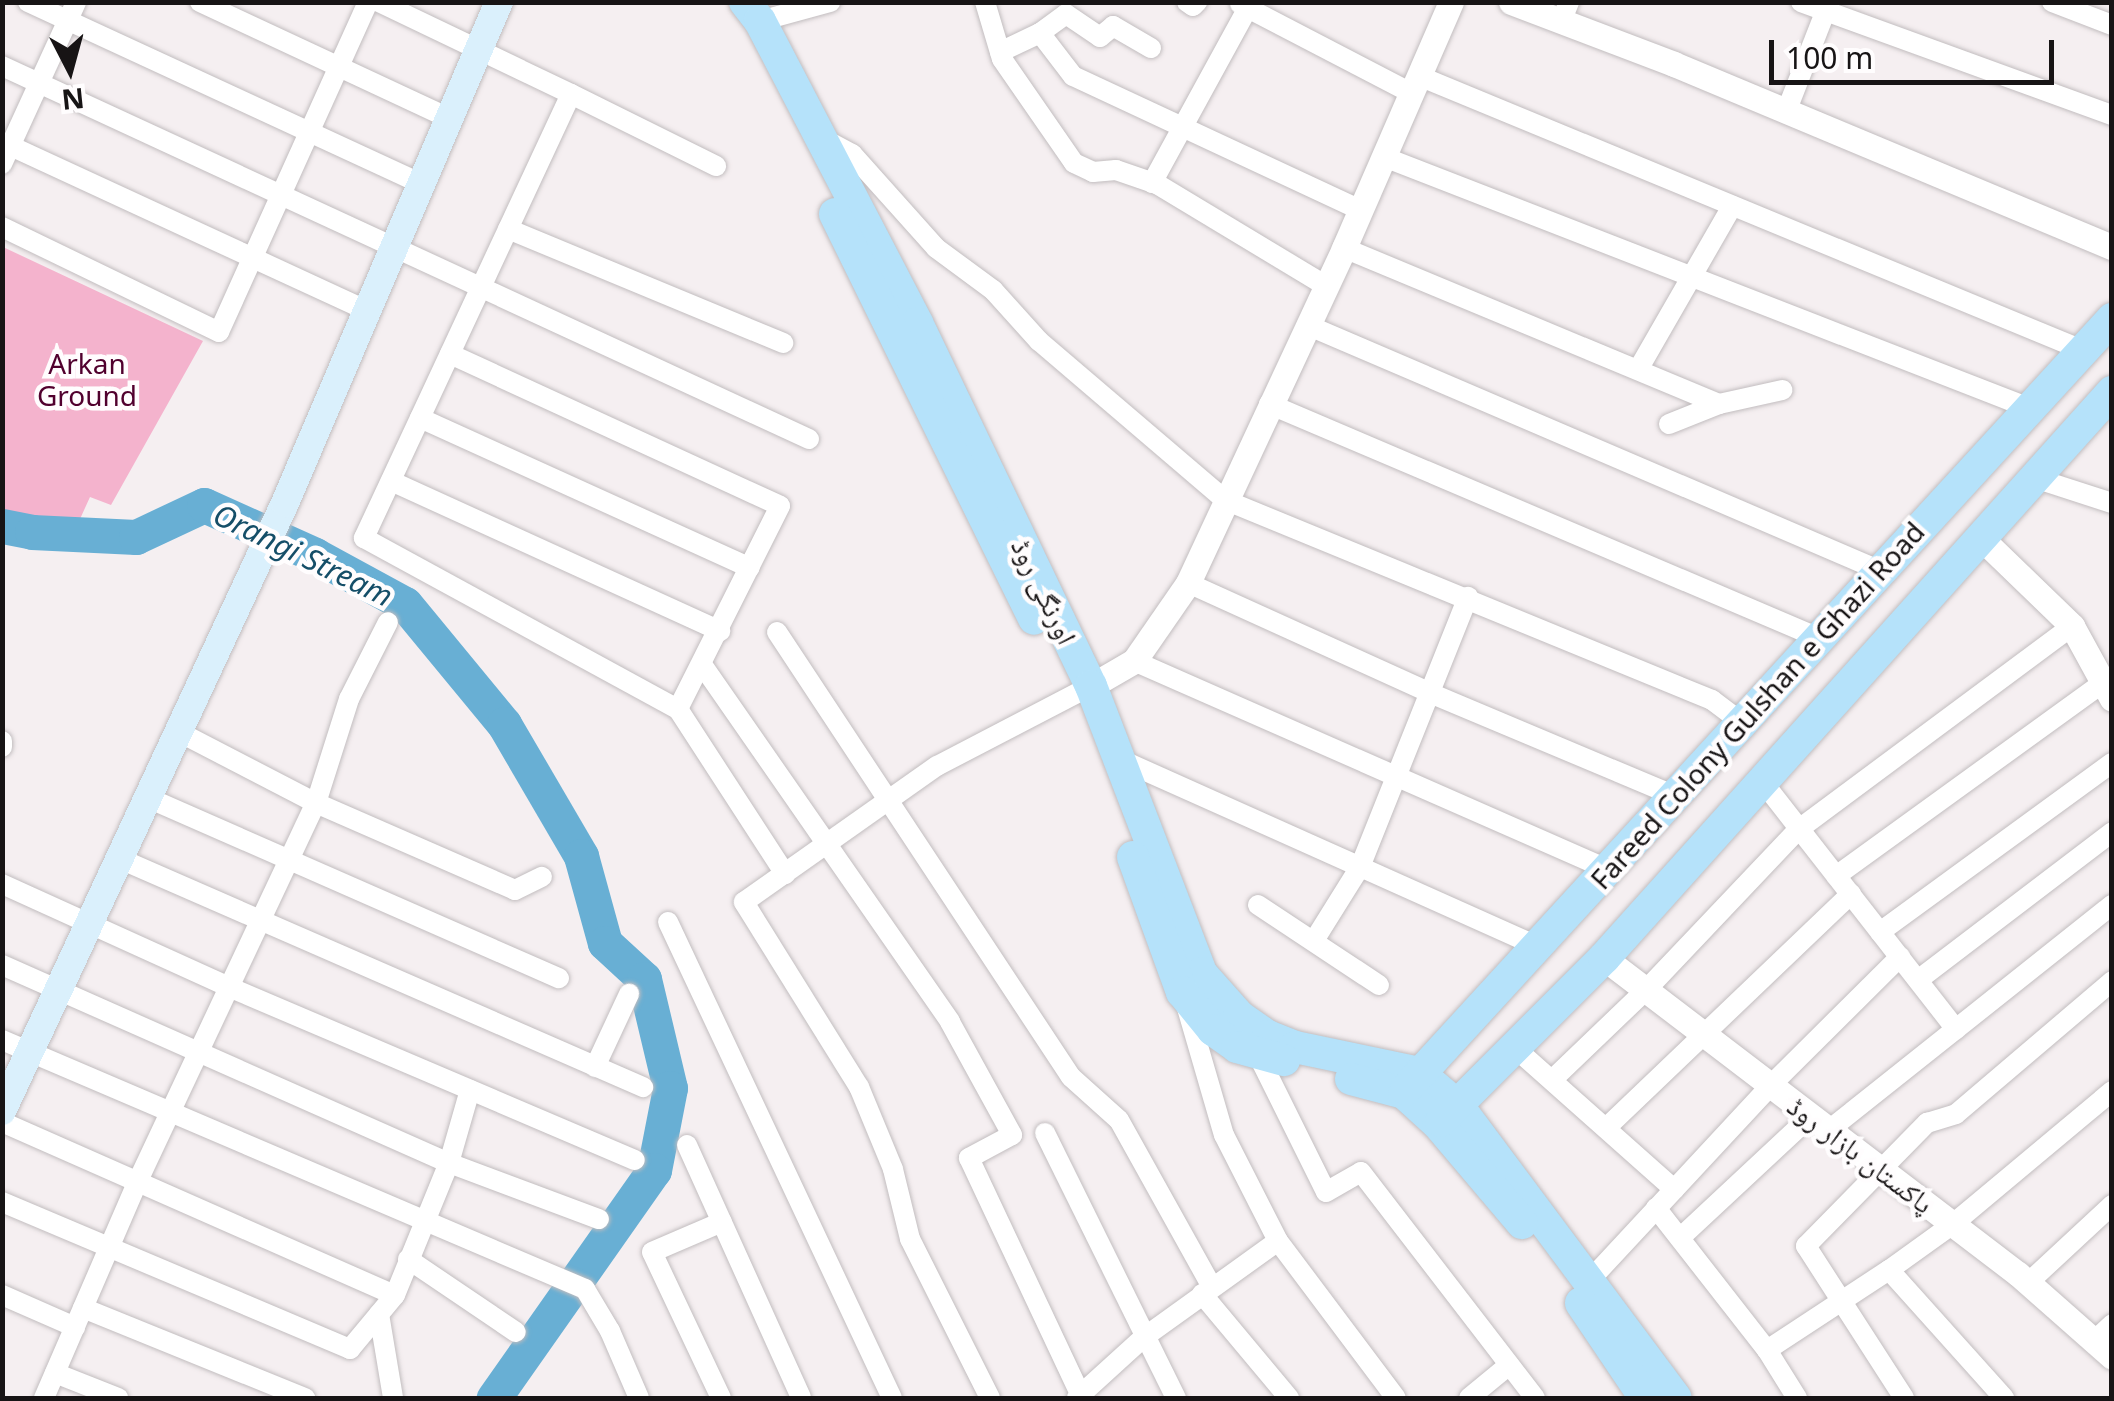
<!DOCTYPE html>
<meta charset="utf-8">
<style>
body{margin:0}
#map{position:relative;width:2114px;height:1401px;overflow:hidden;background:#f5eff1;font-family:"Noto Sans","Noto Naskh Arabic",sans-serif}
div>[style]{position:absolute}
.green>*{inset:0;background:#f4b3cd}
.river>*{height:35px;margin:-17.5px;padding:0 17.5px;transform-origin:17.5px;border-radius:17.5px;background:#68afd4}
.roads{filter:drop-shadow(0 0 2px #c2bdbf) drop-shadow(0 0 2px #c2bdbf)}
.minor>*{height:20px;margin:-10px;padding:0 10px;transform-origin:10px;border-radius:10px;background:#fff}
.tertiary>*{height:25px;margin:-12.5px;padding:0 12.5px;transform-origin:12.5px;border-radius:12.5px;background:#fff}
.secondary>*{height:28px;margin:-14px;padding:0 14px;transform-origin:14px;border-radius:14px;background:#daf0fc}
.primary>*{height:32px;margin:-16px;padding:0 16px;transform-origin:16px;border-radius:16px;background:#b5e2fa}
span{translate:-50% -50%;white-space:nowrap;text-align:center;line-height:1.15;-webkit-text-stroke:9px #fffdfe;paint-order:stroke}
.park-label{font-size:28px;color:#51002e}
.street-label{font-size:28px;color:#171415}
.water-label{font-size:30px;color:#154e68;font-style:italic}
.frame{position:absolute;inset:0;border:5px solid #171415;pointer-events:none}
.north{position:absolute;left:20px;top:20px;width:100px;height:100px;-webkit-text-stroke:8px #fffdfe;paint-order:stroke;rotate:174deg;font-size:28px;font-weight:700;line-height:40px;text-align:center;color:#171415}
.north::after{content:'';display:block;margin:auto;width:35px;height:45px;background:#171415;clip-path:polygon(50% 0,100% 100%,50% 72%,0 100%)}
.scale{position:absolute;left:1769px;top:40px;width:285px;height:45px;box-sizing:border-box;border:5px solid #171415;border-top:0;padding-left:12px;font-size:30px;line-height:35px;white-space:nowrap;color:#171415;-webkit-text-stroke:8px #fffdfe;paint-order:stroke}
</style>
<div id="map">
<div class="green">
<i style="clip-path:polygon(3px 247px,203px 341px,111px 505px,90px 497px,80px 519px,53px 521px,3px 514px)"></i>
</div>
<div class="river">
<i style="left:2px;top:526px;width:31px;rotate:11deg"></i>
<i style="left:32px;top:532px;width:104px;rotate:2.8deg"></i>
<i style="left:136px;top:537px;width:75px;rotate:-25.2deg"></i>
<i style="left:204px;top:505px;width:122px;rotate:24.2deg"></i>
<i style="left:315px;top:555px;width:102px;rotate:28.6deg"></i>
<i style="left:405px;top:604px;width:156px;rotate:50.5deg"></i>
<i style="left:504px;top:724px;width:153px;rotate:59.7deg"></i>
<i style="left:581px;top:856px;width:90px;rotate:74.6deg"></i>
<i style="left:605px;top:943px;width:53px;rotate:42.7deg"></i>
<i style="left:644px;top:979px;width:112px;rotate:76.6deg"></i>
<i style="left:670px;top:1088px;width:84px;rotate:101deg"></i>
<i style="left:654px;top:1170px;width:279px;rotate:125.1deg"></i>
</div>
<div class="roads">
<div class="minor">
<i style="left:28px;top:2px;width:436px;rotate:24.8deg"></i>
<i style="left:200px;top:2px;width:277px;rotate:25deg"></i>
<i style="left:379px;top:2px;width:213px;rotate:25.6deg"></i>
<i style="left:571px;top:94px;width:490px;rotate:115deg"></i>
<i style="left:364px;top:538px;width:358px;rotate:28.6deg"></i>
<i style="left:678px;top:709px;width:197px;rotate:57deg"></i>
<i style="left:985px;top:2px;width:59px;rotate:73.4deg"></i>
<i style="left:1002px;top:59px;width:126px;rotate:55.3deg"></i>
<i style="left:1074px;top:163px;width:21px;rotate:25deg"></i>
<i style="left:1093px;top:172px;width:23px;rotate:-5deg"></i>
<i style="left:1116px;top:170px;width:43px;rotate:18.9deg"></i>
<i style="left:1157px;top:184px;width:197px;rotate:31.1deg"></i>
<i style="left:1187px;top:2px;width:7px;rotate:34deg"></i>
<i style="left:1193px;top:6px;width:6px;rotate:-45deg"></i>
<i style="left:1801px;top:2px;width:331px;rotate:20deg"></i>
<i style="left:2052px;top:2px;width:64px;rotate:21deg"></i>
<i style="left:1240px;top:4px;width:193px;rotate:27.5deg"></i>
<i style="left:760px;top:21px;width:73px;rotate:-15.2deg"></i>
<i style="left:1561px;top:22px;width:22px;rotate:-68deg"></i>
<i style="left:1040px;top:33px;width:54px;rotate:52.5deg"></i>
<i style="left:1073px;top:76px;width:318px;rotate:25deg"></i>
<i style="left:1000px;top:52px;width:44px;rotate:-25.4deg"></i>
<i style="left:1040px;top:33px;width:32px;rotate:-36deg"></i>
<i style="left:1066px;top:14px;width:41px;rotate:34.1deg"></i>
<i style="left:1100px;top:37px;width:17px;rotate:-40deg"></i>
<i style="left:1113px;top:26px;width:44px;rotate:30.1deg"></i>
<i style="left:2px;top:66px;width:889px;rotate:24.81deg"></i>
<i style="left:1419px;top:76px;width:717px;rotate:22.45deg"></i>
<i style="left:571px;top:94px;width:162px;rotate:26.4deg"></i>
<i style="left:1786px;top:112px;width:118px;rotate:-68.6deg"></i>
<i style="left:822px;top:138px;width:34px;rotate:28deg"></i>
<i style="left:852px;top:154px;width:126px;rotate:48.2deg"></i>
<i style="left:936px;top:248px;width:71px;rotate:36.4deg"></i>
<i style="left:993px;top:290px;width:69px;rotate:48deg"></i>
<i style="left:1039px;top:341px;width:245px;rotate:40.5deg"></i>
<i style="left:1225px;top:500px;width:526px;rotate:22.33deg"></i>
<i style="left:1712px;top:700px;width:38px;rotate:37deg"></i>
<i style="left:2px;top:142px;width:403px;rotate:24.8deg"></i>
<i style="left:1384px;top:157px;width:692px;rotate:21.26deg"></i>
<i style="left:2px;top:164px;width:178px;rotate:-65.4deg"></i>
<i style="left:1152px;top:183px;width:200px;rotate:-61.3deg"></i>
<i style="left:2px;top:227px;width:241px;rotate:25.8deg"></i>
<i style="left:219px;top:332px;width:362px;rotate:-65.7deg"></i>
<i style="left:508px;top:229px;width:298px;rotate:22.5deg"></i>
<i style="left:1344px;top:248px;width:406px;rotate:22.6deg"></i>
<i style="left:1307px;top:325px;width:624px;rotate:23.2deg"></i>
<i style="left:450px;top:354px;width:363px;rotate:24.7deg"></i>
<i style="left:780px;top:506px;width:227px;rotate:116.7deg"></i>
<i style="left:1639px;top:368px;width:187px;rotate:-60.1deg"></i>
<i style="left:1269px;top:404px;width:598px;rotate:23.05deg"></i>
<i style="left:420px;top:418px;width:362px;rotate:24.4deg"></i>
<i style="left:1669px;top:424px;width:54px;rotate:-21.8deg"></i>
<i style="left:1719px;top:404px;width:65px;rotate:-12.5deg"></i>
<i style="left:2035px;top:478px;width:81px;rotate:18deg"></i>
<i style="left:391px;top:481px;width:362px;rotate:24.5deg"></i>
<i style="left:1188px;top:583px;width:266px;rotate:24.4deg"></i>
<i style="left:1430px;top:693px;width:266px;rotate:22.8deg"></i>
<i style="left:777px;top:632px;width:533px;rotate:56.55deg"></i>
<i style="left:1071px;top:1077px;width:64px;rotate:41.9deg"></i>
<i style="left:1119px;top:1120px;width:191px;rotate:60.9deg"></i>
<i style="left:1134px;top:661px;width:517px;rotate:23.74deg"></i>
<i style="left:703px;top:666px;width:433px;rotate:55.2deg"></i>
<i style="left:950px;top:1022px;width:129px;rotate:61.2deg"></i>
<i style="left:1012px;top:1135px;width:49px;rotate:151.9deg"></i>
<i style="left:969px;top:1158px;width:265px;rotate:64.8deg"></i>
<i style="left:177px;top:731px;width:157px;rotate:27.4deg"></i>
<i style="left:316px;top:803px;width:217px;rotate:23.6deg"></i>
<i style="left:515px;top:890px;width:30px;rotate:-26deg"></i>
<i style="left:2px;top:741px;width:6px;rotate:90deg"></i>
<i style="left:1119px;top:759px;width:458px;rotate:24.1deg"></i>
<i style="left:1762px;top:781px;width:315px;rotate:52deg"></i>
<i style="left:146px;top:797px;width:451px;rotate:23.7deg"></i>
<i style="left:118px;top:858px;width:573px;rotate:23.57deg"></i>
<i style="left:1836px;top:876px;width:329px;rotate:-35.9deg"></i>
<i style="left:2px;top:884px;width:249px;rotate:24.4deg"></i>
<i style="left:229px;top:987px;width:441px;rotate:23.1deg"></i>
<i style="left:1258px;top:905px;width:145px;rotate:33.5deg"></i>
<i style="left:668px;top:922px;width:526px;rotate:64.8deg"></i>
<i style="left:1880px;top:932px;width:287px;rotate:-36.1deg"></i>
<i style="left:1315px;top:939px;width:85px;rotate:-58deg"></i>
<i style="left:1360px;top:867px;width:291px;rotate:-68.2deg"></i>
<i style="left:2px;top:965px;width:489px;rotate:23.9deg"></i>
<i style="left:449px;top:1163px;width:160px;rotate:20.5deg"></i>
<i style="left:1918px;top:980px;width:244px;rotate:-37.3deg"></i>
<i style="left:1187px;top:1008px;width:132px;rotate:73.8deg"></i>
<i style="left:1224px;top:1135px;width:119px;rotate:63deg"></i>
<i style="left:1278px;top:1241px;width:196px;rotate:53.1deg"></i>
<i style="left:2px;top:1040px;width:634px;rotate:23.13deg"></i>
<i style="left:585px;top:1289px;width:49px;rotate:59.2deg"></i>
<i style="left:610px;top:1331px;width:73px;rotate:66.6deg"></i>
<i style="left:1515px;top:1048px;width:213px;rotate:41.6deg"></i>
<i style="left:1256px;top:1051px;width:157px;rotate:63.6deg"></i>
<i style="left:1326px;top:1192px;width:40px;rotate:-29.7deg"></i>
<i style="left:1361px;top:1172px;width:285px;rotate:52.4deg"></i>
<i style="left:595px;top:1067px;width:81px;rotate:-65deg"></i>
<i style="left:1552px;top:1080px;width:130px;rotate:-43.8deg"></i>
<i style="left:1646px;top:990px;width:222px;rotate:-46.5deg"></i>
<i style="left:1799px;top:829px;width:340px;rotate:-36.6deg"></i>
<i style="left:2px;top:1122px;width:429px;rotate:23.8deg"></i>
<i style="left:395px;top:1295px;width:143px;rotate:-67.8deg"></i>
<i style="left:449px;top:1163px;width:76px;rotate:-74deg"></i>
<i style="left:1606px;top:1128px;width:339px;rotate:-43.7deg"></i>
<i style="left:1829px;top:1130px;width:362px;rotate:-38.5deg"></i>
<i style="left:1045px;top:1133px;width:296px;rotate:63.7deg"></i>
<i style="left:687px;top:1145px;width:277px;rotate:65.7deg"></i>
<i style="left:2px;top:1202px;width:378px;rotate:22.9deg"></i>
<i style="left:350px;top:1349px;width:70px;rotate:-50.2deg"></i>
<i style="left:1656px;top:1208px;width:180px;rotate:52deg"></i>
<i style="left:1767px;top:1350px;width:57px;rotate:58deg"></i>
<i style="left:1680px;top:1238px;width:179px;rotate:-43deg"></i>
<i style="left:408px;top:1259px;width:130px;rotate:34.1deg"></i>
<i style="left:1590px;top:1280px;width:266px;rotate:-47.1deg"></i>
<i style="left:1771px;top:1085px;width:182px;rotate:-44.8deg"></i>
<i style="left:2028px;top:1283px;width:115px;rotate:-42.9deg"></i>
<i style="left:1202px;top:1294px;width:136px;rotate:50.1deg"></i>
<i style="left:2px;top:1295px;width:80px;rotate:23.7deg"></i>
<i style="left:83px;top:1308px;width:240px;rotate:22.1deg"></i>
<i style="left:379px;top:1314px;width:85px;rotate:80.5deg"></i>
<i style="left:2094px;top:1341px;width:25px;rotate:-43deg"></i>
<i style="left:1767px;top:1350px;width:146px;rotate:-33.3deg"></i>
<i style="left:55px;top:1373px;width:68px;rotate:21.6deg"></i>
<i style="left:44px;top:1398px;width:232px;rotate:-66.6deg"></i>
<i style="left:136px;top:1185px;width:422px;rotate:-64.8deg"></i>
<i style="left:316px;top:803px;width:109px;rotate:-72.4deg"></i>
<i style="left:349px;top:699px;width:86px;rotate:-63.1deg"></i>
<i style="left:721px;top:1398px;width:161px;rotate:-115.3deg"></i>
<i style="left:652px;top:1252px;width:76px;rotate:-23.2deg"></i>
<i style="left:990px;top:1398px;width:178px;rotate:-116.7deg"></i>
<i style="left:910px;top:1239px;width:72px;rotate:-103.7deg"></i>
<i style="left:893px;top:1169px;width:89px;rotate:-112.5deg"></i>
<i style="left:859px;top:1087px;width:218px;rotate:-121.9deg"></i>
<i style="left:744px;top:902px;width:236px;rotate:-35.2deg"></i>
<i style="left:937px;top:766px;width:174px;rotate:-27.5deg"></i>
<i style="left:1077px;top:1398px;width:89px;rotate:-42.3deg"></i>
<i style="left:1143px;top:1338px;width:166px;rotate:-35.7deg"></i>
<i style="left:1469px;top:1398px;width:52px;rotate:-39.5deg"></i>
<i style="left:1904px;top:1398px;width:181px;rotate:-122.8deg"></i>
<i style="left:1806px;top:1246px;width:173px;rotate:-45.5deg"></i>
<i style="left:1927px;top:1123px;width:30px;rotate:-17deg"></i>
<i style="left:1956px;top:1114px;width:205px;rotate:-40.4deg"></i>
<i style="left:2004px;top:1398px;width:172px;rotate:-131.9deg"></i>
<i style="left:1889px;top:1270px;width:79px;rotate:-35.7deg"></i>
<i style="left:1953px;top:1224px;width:207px;rotate:-39.9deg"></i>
</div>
<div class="tertiary">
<i style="left:1511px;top:2px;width:174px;rotate:20.8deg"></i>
<i style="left:1674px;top:64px;width:475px;rotate:22.7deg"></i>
<i style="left:1981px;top:538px;width:127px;rotate:44deg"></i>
<i style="left:2072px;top:626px;width:83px;rotate:61.3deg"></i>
<i style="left:1091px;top:686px;width:50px;rotate:-30.2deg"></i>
<i style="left:1134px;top:661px;width:95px;rotate:-55.3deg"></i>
<i style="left:1188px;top:583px;width:370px;rotate:-65deg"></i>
<i style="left:1344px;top:248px;width:268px;rotate:-66.5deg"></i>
<i style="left:1604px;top:958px;width:521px;rotate:37.35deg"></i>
<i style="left:2018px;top:1274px;width:125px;rotate:41.4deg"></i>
</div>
<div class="secondary">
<i style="left:2px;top:1111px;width:671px;rotate:-65.04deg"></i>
<i style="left:285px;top:503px;width:545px;rotate:-66.87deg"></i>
</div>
<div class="primary">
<i style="left:745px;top:2px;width:24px;rotate:52deg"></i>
<i style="left:760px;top:21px;width:340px;rotate:62.5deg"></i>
<i style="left:917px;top:323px;width:403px;rotate:64.4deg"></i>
<i style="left:1091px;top:686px;width:307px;rotate:69deg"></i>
<i style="left:1201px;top:973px;width:57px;rotate:48.5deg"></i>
<i style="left:1239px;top:1016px;width:35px;rotate:35deg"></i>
<i style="left:1268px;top:1036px;width:29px;rotate:22deg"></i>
<i style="left:1295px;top:1047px;width:127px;rotate:11.8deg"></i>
<i style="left:1419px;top:1073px;width:51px;rotate:40.2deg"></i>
<i style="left:1458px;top:1106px;width:364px;rotate:53.3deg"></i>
<i style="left:835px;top:214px;width:451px;rotate:63.8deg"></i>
<i style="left:1133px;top:857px;width:144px;rotate:70.1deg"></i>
<i style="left:1182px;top:992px;width:49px;rotate:50.8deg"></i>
<i style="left:1213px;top:1030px;width:29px;rotate:35deg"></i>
<i style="left:1237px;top:1047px;width:49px;rotate:15.5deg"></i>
<i style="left:1351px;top:1079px;width:55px;rotate:14.8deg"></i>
<i style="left:1404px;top:1093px;width:46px;rotate:42.4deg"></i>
<i style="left:1438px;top:1124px;width:130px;rotate:49.7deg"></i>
<i style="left:1406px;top:1089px;width:1045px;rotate:-47.48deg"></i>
<i style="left:1441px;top:1121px;width:231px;rotate:-45deg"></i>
<i style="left:1604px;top:958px;width:761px;rotate:-48.09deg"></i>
<i style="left:1581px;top:1303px;width:115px;rotate:56deg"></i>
</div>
</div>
<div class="park-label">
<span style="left:87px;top:379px">Arkan<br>Ground</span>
</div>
<div class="street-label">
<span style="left:1045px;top:591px;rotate:64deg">اورنگی روڈ</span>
<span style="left:1757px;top:705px;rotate:-48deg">Fareed Colony Gulshan e Ghazi Road</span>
<span style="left:1861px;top:1154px;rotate:37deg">پاکستان بازار روڈ</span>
</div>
<div class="water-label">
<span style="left:303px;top:555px;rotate:26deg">Orangi Stream</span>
</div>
<div class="frame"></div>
<div class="north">N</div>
<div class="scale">100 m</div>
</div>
